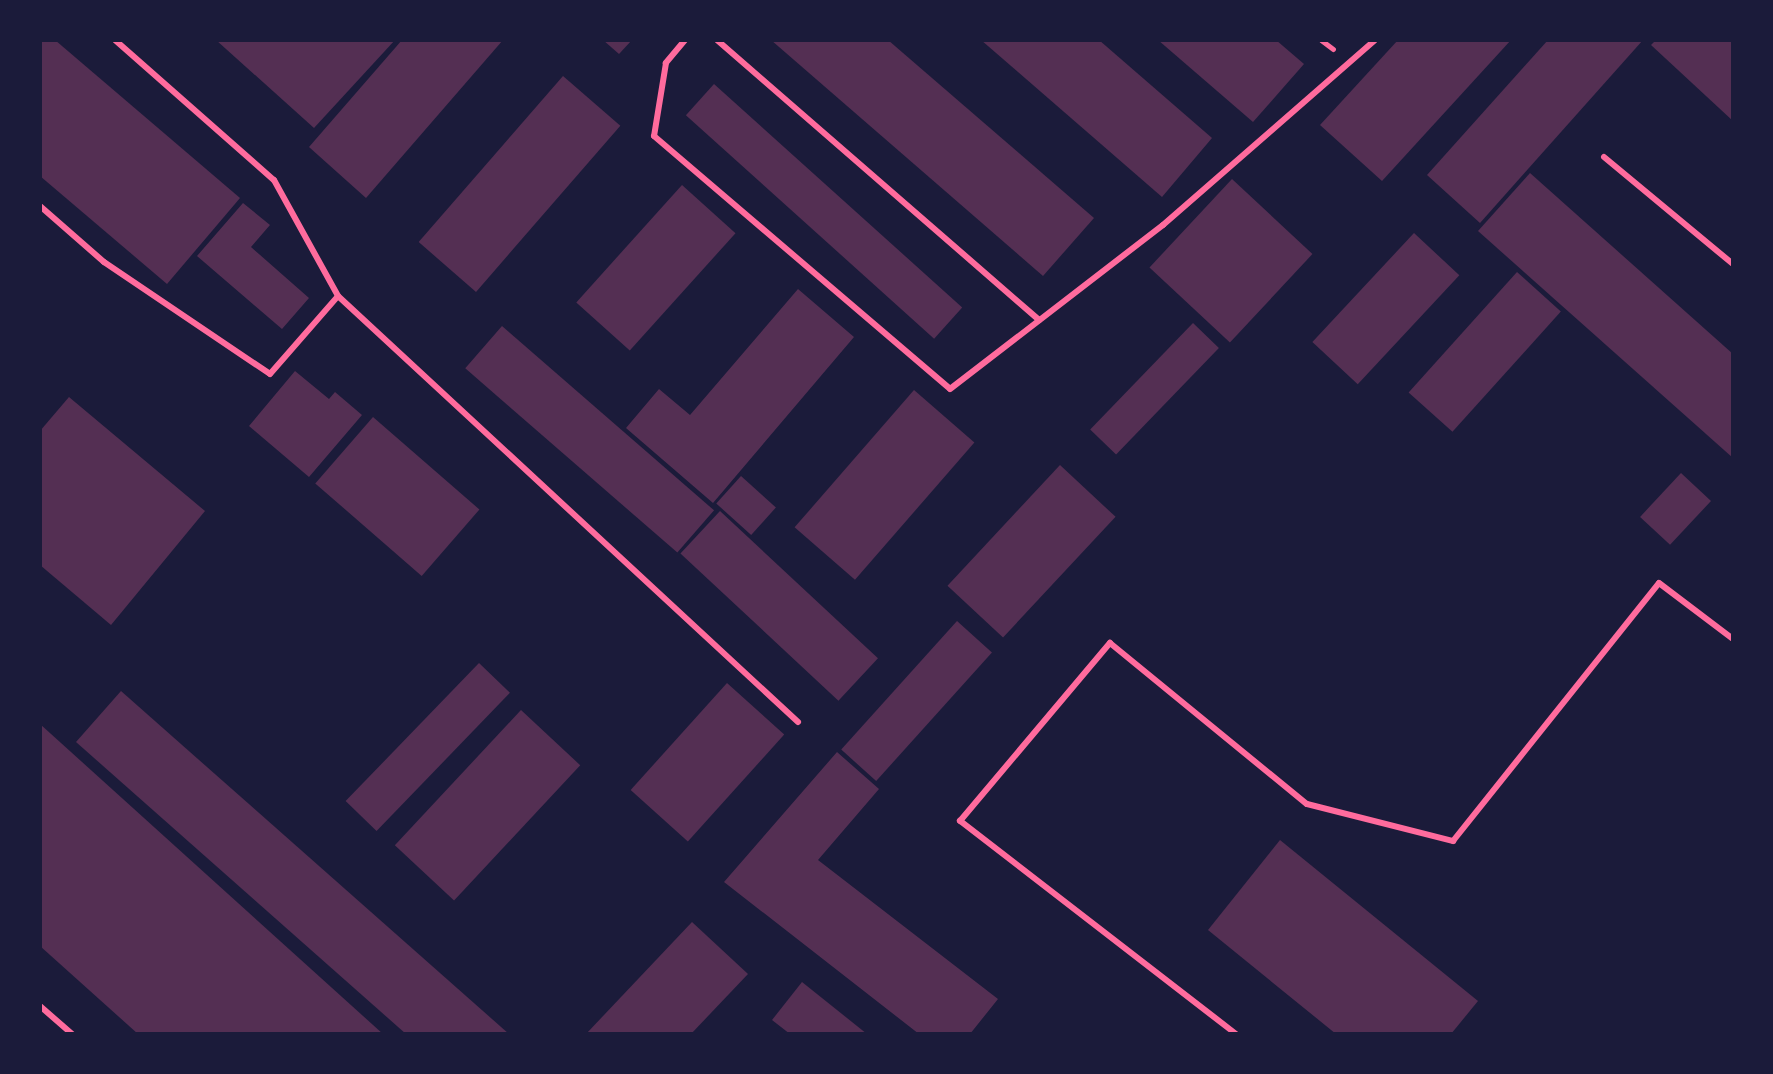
<!DOCTYPE html>
<style>
body{margin:0}
#map{position:relative;width:1773px;height:1074px;overflow:hidden;background:#1b1b3a;font-family:"Alegreya Sans",sans-serif}
div>[style]{position:absolute}
.building>*{inset:0;background:#542f53;transform-origin:0 0}
.path>*{height:5px;margin:-2.5px;padding:0 2.5px;transform-origin:2.5px;border-radius:2.5px;background:#ff6b9d}
.service>*{height:6px;margin:-3px;padding:0 3px;transform-origin:3px;border-radius:3px;background:#ff6b9d}
span{translate:-50% -50%;white-space:nowrap;text-align:center;line-height:1.15;-webkit-text-stroke:6px #1b1b3a;paint-order:stroke}
.frame{position:absolute;inset:0;border:42px solid #1b1b3a;pointer-events:none}
</style>
<div id="map">
<div class="building">
<i style="clip-path:polygon(40px 40px,55px 40px,240px 198px,167px 284px,40px 176px)"></i>
<i style="clip-path:polygon(216px 40px,395px 40px,314px 128px)"></i>
<i style="clip-path:polygon(402px 40px,503px 40px,366px 198px,309px 147px)"></i>
<i style="clip-path:polygon(603px 40px,632px 40px,619px 54px)"></i>
<i style="clip-path:polygon(771px 40px,888px 40px,1094px 218px,1043px 276px)"></i>
<i style="clip-path:polygon(981px 40px,1099px 40px,1212px 138px,1162px 197px)"></i>
<i style="clip-path:polygon(1158px 40px,1276px 40px,1304px 64px,1253px 122px)"></i>
<i style="clip-path:polygon(1398px 40px,1511px 40px,1382px 181px,1320px 125px)"></i>
<i style="clip-path:polygon(1548px 40px,1643px 40px,1480px 223px,1427px 175px)"></i>
<i style="clip-path:polygon(1656px 40px,1733px 40px,1733px 121px,1651px 45px)"></i>
<i style="left:563px;top:76px;width:76px;height:220px;rotate:41deg"></i>
<i style="left:714px;top:84px;width:334px;height:42px;rotate:42deg"></i>
<i style="clip-path:polygon(1530px 173px,1733px 354px,1733px 458px,1478px 231px)"></i>
<i style="left:1232px;top:179px;width:110px;height:121px;rotate:43deg"></i>
<i style="left:682px;top:185px;width:72px;height:158px;rotate:42deg"></i>
<i style="clip-path:polygon(243px 203px,270px 225px,251px 247px,309px 298px,282px 329px,197px 256px)"></i>
<i style="left:1414px;top:233px;width:62px;height:149px;rotate:43deg"></i>
<i style="left:1517px;top:272px;width:59px;height:162px;rotate:42deg"></i>
<i style="clip-path:polygon(798px 289px,854px 337px,713px 503px,626px 428px,659px 389px,690px 415px)"></i>
<i style="left:1193px;top:323px;width:36px;height:148px;rotate:44deg"></i>
<i style="left:502px;top:326px;width:281px;height:56px;rotate:41deg"></i>
<i style="clip-path:polygon(295px 371px,329px 399px,335px 392px,362px 415px,309px 477px,249px 426px)"></i>
<i style="left:914px;top:390px;width:80px;height:182px;rotate:41deg"></i>
<i style="clip-path:polygon(69px 397px,205px 511px,111px 625px,40px 565px,40px 431px)"></i>
<i style="left:373px;top:417px;width:141px;height:88px;rotate:41deg"></i>
<i style="left:1060px;top:465px;width:76px;height:165px;rotate:43deg"></i>
<i style="left:1681px;top:473px;width:41px;height:60px;rotate:43deg"></i>
<i style="left:741px;top:476px;width:47px;height:37px;rotate:42deg"></i>
<i style="left:720px;top:511px;width:216px;height:58px;rotate:43deg"></i>
<i style="left:957px;top:621px;width:47px;height:173px;rotate:42deg"></i>
<i style="left:479px;top:663px;width:43px;height:192px;rotate:44deg"></i>
<i style="left:727px;top:683px;width:77px;height:144px;rotate:42deg"></i>
<i style="clip-path:polygon(121px 691px,509px 1034px,406px 1034px,76px 742px)"></i>
<i style="left:521px;top:710px;width:81px;height:185px;rotate:43deg"></i>
<i style="clip-path:polygon(40px 724px,383px 1034px,138px 1034px,40px 946px)"></i>
<i style="clip-path:polygon(837px 752px,879px 789px,818px 860px,998px 999px,970px 1034px,919px 1034px,724px 882px)"></i>
<i style="clip-path:polygon(1280px 840px,1478px 1001px,1451px 1034px,1336px 1034px,1208px 930px)"></i>
<i style="clip-path:polygon(692px 922px,748px 974px,691px 1034px,586px 1034px)"></i>
<i style="clip-path:polygon(802px 982px,867px 1034px,790px 1034px,772px 1020px)"></i>
</div>
<div class="path">
<i style="left:1321px;top:40px;width:15px;rotate:37deg"></i>
</div>
<div class="service">
<i style="left:115px;top:40px;width:212px;rotate:41.4deg"></i>
<i style="left:274px;top:180px;width:132px;rotate:61.1deg"></i>
<i style="left:338px;top:296px;width:627px;rotate:42.8deg"></i>
<i style="left:685px;top:40px;width:30px;rotate:130deg"></i>
<i style="left:666px;top:63px;width:74px;rotate:99.3deg"></i>
<i style="left:654px;top:136px;width:389px;rotate:40.5deg"></i>
<i style="left:950px;top:389px;width:269px;rotate:-37.6deg"></i>
<i style="left:1163px;top:225px;width:281px;rotate:-41.1deg"></i>
<i style="left:717px;top:40px;width:427px;rotate:41deg"></i>
<i style="left:1604px;top:157px;width:168px;rotate:39.7deg"></i>
<i style="left:40px;top:206px;width:85px;rotate:41.2deg"></i>
<i style="left:104px;top:262px;width:200px;rotate:34deg"></i>
<i style="left:270px;top:374px;width:103px;rotate:-48.9deg"></i>
<i style="left:40px;top:1006px;width:43px;rotate:41.2deg"></i>
<i style="left:1236px;top:1034px;width:349px;rotate:-142.3deg"></i>
<i style="left:960px;top:821px;width:233px;rotate:-49.9deg"></i>
<i style="left:1110px;top:643px;width:254px;rotate:39.3deg"></i>
<i style="left:1307px;top:804px;width:151px;rotate:14.2deg"></i>
<i style="left:1453px;top:841px;width:330px;rotate:-51.4deg"></i>
<i style="left:1659px;top:583px;width:93px;rotate:37.1deg"></i>
</div>
<div class="frame"></div>
</div>
